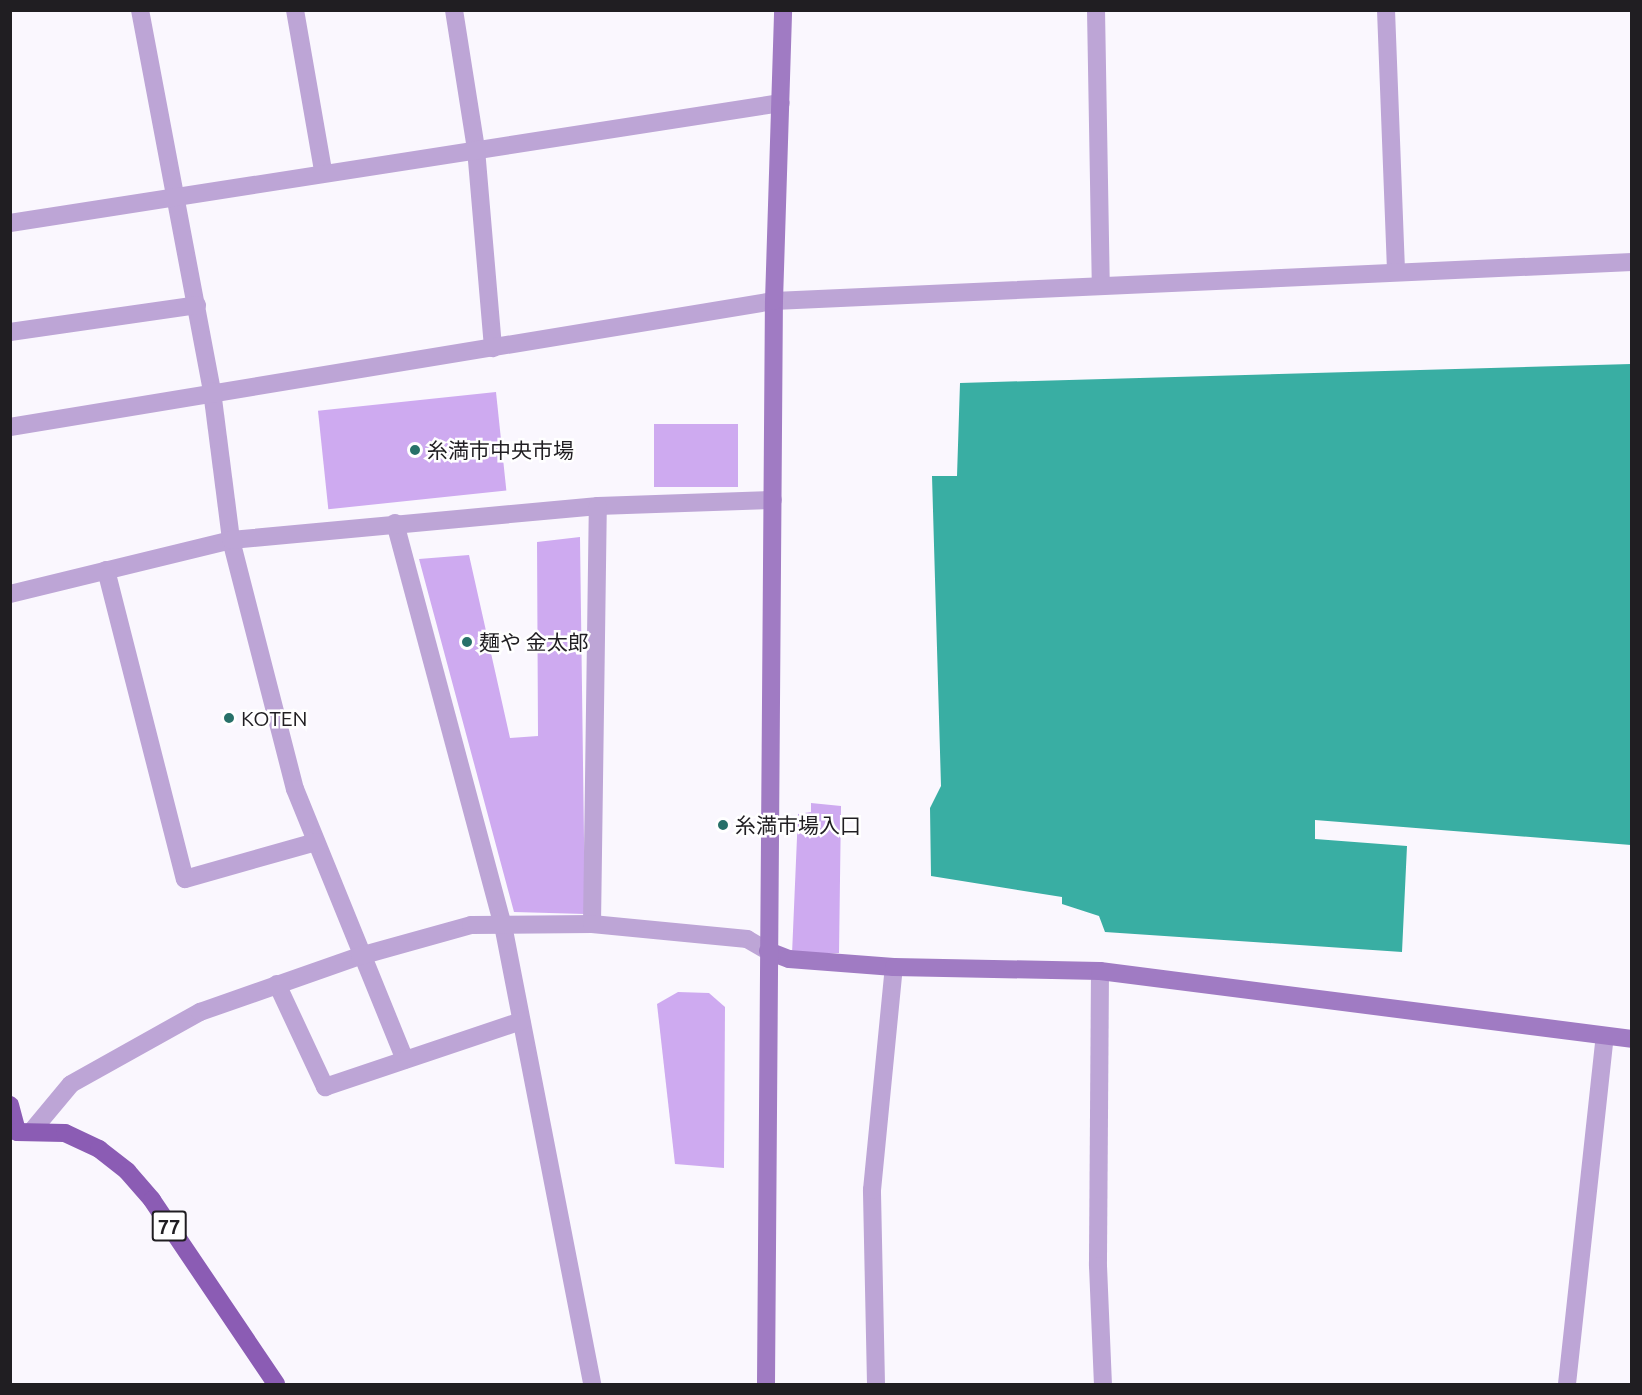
<!DOCTYPE html>
<meta charset="utf-8">
<style>
body{margin:0}
#map{position:relative;width:1642px;height:1395px;overflow:hidden;background:#faf7fe;font-family:Ubuntu,"Noto Sans JP",sans-serif}
div>[style]{position:absolute}
.water>*{inset:0;background:#39aea3}
.building>*{inset:0;background:#ceaaf0;transform-origin:0 0}
.street>*{height:18px;margin:-9px;padding:0 9px;transform-origin:9px;border-radius:9px;background:#bda5d6}
.secondary>*{height:18px;margin:-9px;padding:0 9px;transform-origin:9px;border-radius:9px;background:#a07bc3}
.primary>*{height:18px;margin:-9px;padding:0 9px;transform-origin:9px;border-radius:9px;background:#8b5cb4}
.dots>*{width:16px;height:16px;translate:-50% -50%;box-sizing:border-box;border:3px solid #fff;border-radius:50%}
span{translate:-50% -50%;white-space:nowrap;text-align:center;line-height:1.15;-webkit-text-stroke:5px #fff;paint-order:stroke}
.shield-label span{padding:2px 4px;background:#fff;border:2px solid;border-radius:4px;-webkit-text-stroke-width:0}
.shield-label{font-size:20px;color:#201e22;font-weight:700}
.poi-label{font-size:21px;color:#201e22}
.left{translate:0 -50%;text-align:left}
.frame{position:absolute;inset:0;border:12px solid #201e22;pointer-events:none}
</style>
<div id="map">
<div class="water">
<i style="clip-path:polygon(1631px 364px,1631px 845px,1315px 820px,1315px 839px,1407px 846px,1402px 952px,1105px 932px,1099px 916px,1062px 904px,1062px 897px,931px 876px,930px 808px,941px 786px,932px 476px,957px 476px,960px 383px)"></i>
</div>
<div class="building">
<i style="left:496px;top:392px;width:99px;height:179px;rotate:84deg"></i>
<i style="left:654px;top:424px;width:84px;height:63px"></i>
<i style="clip-path:polygon(580px 537px,585px 914px,514px 912px,419px 559px,469px 555px,510px 738px,538px 736px,537px 542px)"></i>
<i style="clip-path:polygon(811px 803px,841px 806px,839px 953px,792px 954px,798px 814px,811px 812px)"></i>
<i style="clip-path:polygon(678px 992px,709px 993px,725px 1007px,724px 1168px,675px 1164px,657px 1004px)"></i>
</div>
<div class="street">
<i style="left:140px;top:10px;width:388px;rotate:79.3deg"></i>
<i style="left:212px;top:391px;width:150px;rotate:82.7deg"></i>
<i style="left:231px;top:540px;width:257px;rotate:75.6deg"></i>
<i style="left:295px;top:789px;width:292px;rotate:67.9deg"></i>
<i style="left:295px;top:10px;width:163px;rotate:80.1deg"></i>
<i style="left:454px;top:10px;width:141px;rotate:81deg"></i>
<i style="left:476px;top:149px;width:200px;rotate:85.1deg"></i>
<i style="left:1096px;top:10px;width:275px;rotate:89deg"></i>
<i style="left:1386px;top:10px;width:262px;rotate:87.8deg"></i>
<i style="left:10px;top:223px;width:780px;rotate:-8.85deg"></i>
<i style="left:10px;top:332px;width:189px;rotate:-8.2deg"></i>
<i style="left:10px;top:427px;width:774px;rotate:-9.37deg"></i>
<i style="left:774px;top:301px;width:859px;rotate:-2.6deg"></i>
<i style="left:395px;top:523px;width:416px;rotate:75deg"></i>
<i style="left:503px;top:925px;width:468px;rotate:79deg"></i>
<i style="left:106px;top:570px;width:319px;rotate:75.7deg"></i>
<i style="left:185px;top:879px;width:136px;rotate:-15.8deg"></i>
<i style="left:10px;top:594px;width:228px;rotate:-13.7deg"></i>
<i style="left:231px;top:540px;width:369px;rotate:-5.3deg"></i>
<i style="left:598px;top:506px;width:175px;rotate:-2deg"></i>
<i style="left:592px;top:924px;width:418px;rotate:-89.2deg"></i>
<i style="left:1100px;top:971px;width:295px;rotate:90.4deg"></i>
<i style="left:1098px;top:1266px;width:118px;rotate:87.6deg"></i>
<i style="left:277px;top:984px;width:114px;rotate:65deg"></i>
<i style="left:325px;top:1087px;width:207px;rotate:-18.6deg"></i>
<i style="left:31px;top:1132px;width:62px;rotate:-50.2deg"></i>
<i style="left:71px;top:1084px;width:148px;rotate:-29.2deg"></i>
<i style="left:200px;top:1012px;width:170px;rotate:-19.3deg"></i>
<i style="left:360px;top:956px;width:115px;rotate:-15.6deg"></i>
<i style="left:471px;top:925px;width:121px;rotate:-0.5deg"></i>
<i style="left:592px;top:924px;width:156px;rotate:5.5deg"></i>
<i style="left:747px;top:939px;width:24px;rotate:30deg"></i>
<i style="left:876px;top:1384px;width:194px;rotate:-91.2deg"></i>
<i style="left:872px;top:1190px;width:224px;rotate:-84.4deg"></i>
<i style="left:1567px;top:1384px;width:350px;rotate:-83.8deg"></i>
</div>
<div class="secondary">
<i style="left:768px;top:951px;width:22px;rotate:21deg"></i>
<i style="left:789px;top:959px;width:105px;rotate:4.4deg"></i>
<i style="left:894px;top:967px;width:206px;rotate:1.1deg"></i>
<i style="left:1100px;top:971px;width:536px;rotate:7.28deg"></i>
<i style="left:766px;top:1384px;width:1083px;rotate:-89.58deg"></i>
<i style="left:774px;top:301px;width:291px;rotate:-88.2deg"></i>
</div>
<div class="primary">
<i style="left:10px;top:1105px;width:28px;rotate:75deg"></i>
<i style="left:17px;top:1132px;width:48px;rotate:1.2deg"></i>
<i style="left:65px;top:1133px;width:38px;rotate:25deg"></i>
<i style="left:99px;top:1149px;width:36px;rotate:38deg"></i>
<i style="left:127px;top:1171px;width:38px;rotate:49deg"></i>
<i style="left:152px;top:1200px;width:222px;rotate:56deg"></i>
</div>
<div class="dots">
<i style="left:415px;top:450px;background:#277069"></i>
<i style="left:467px;top:642px;background:#277069"></i>
<i style="left:229px;top:718px;background:#277069"></i>
<i style="left:723px;top:825px;background:#277069"></i>
</div>
<div class="shield-label">
<span style="left:169px;top:1226px">77</span>
</div>
<div class="poi-label">
<span class="left" style="left:427px;top:450px">糸満市中央市場</span>
<span class="left" style="left:479px;top:642px">麺や 金太郎</span>
<span class="left" style="left:241px;top:718px">KOTEN</span>
<span class="left" style="left:735px;top:825px">糸満市場入口</span>
</div>
<div class="frame"></div>
</div>
